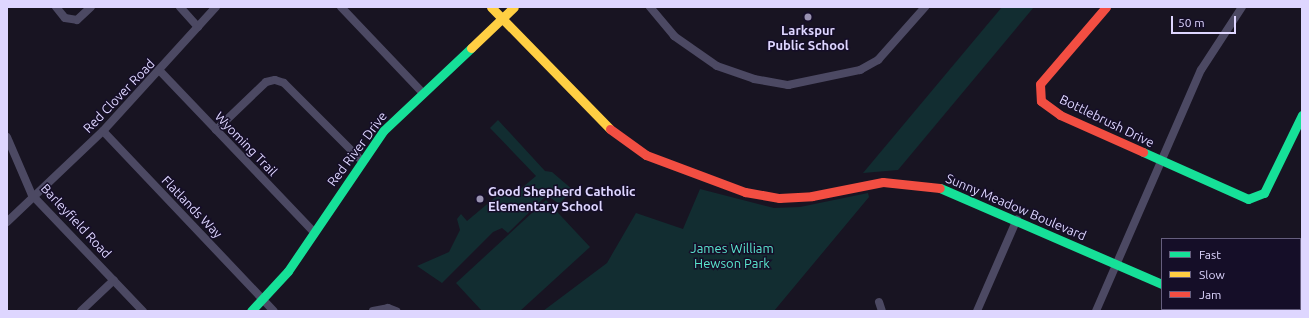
<!DOCTYPE html>
<style>
body{margin:0}
#map{position:relative;width:1309px;height:318px;overflow:hidden;background:#181422;font-family:Ubuntu,sans-serif}
div>[style]{position:absolute}
.green>*{inset:0;background:#122d31}
.street>*{height:8px;margin:-4px;padding:0 4px;transform-origin:4px;border-radius:4px;background:#4c4963}
.fast>*{height:9px;margin:-4.5px;padding:0 4.5px;transform-origin:4.5px;border-radius:4.5px;background:#16e098}
.slow>*{height:9px;margin:-4.5px;padding:0 4.5px;transform-origin:4.5px;border-radius:4.5px;background:#ffcf43}
.jam>*{height:9px;margin:-4.5px;padding:0 4.5px;transform-origin:4.5px;border-radius:4.5px;background:#f24e42}
.dots>*{width:11px;height:11px;translate:-50% -50%;box-sizing:border-box;border:2px solid #150e28;border-radius:50%}
span{translate:-50% -50%;white-space:nowrap;text-align:center;line-height:1.15;-webkit-text-stroke:3px #150e28;paint-order:stroke}
.poi-label{font-size:13px;color:#ded6ff;font-weight:700}
.left{translate:0 -50%;text-align:left}
.street-label{font-size:13px;color:#ded6ff}
.park-label{font-size:13px;color:#5ae7cf}
.frame{position:absolute;inset:0;border:8px solid #ded6ff;pointer-events:none}
.legend{position:absolute;left:1161px;top:238px;width:140px;height:72px;box-sizing:border-box;background:#150e28;border:1px solid #655e7e;margin:0;padding:5px 7px;list-style:none;font-size:12px;color:#ded6ff}
.legend li{display:flex;align-items:center;gap:8px;height:20px}
.legend b{width:20px;border:1px solid #655e7e}
.scale{position:absolute;left:1171px;top:16px;width:65px;height:18px;box-sizing:border-box;border:2px solid #ded6ff;border-top:0;padding-left:5px;font-size:12px;line-height:14px;white-space:nowrap;color:#ded6ff;-webkit-text-stroke:3px #150e28;paint-order:stroke}
</style>
<div id="map">
<div class="green">
<i style="clip-path:polygon(1002px 7px,1034px 7px,898px 170px,863px 173px)"></i>
<i style="clip-path:polygon(498px 120px,545px 171px,552px 172px,573px 190px,559px 204px,547px 195px,508px 233px,502px 228px,493px 232px,442px 283px,417px 266px,449px 252px,460px 230px,457px 219px,461px 214px,467px 221px,504px 190px,511px 197px,536px 176px,490px 128px)"></i>
<i style="clip-path:polygon(700px 189px,774px 208px,800px 207px,868px 193px,869px 197px,774px 311px,543px 311px,607px 263px,636px 213px,683px 229px)"></i>
<i style="clip-path:polygon(546px 200px,590px 247px,520px 311px,482px 311px,456px 283px)"></i>
</div>
<div class="street">
<i style="left:56px;top:7px;width:14px;rotate:51deg"></i>
<i style="left:65px;top:18px;width:12px;rotate:9deg"></i>
<i style="left:77px;top:20px;width:19px;rotate:-43deg"></i>
<i style="left:180px;top:7px;width:27px;rotate:48deg"></i>
<i style="left:341px;top:7px;width:117px;rotate:46.4deg"></i>
<i style="left:650px;top:7px;width:38px;rotate:50deg"></i>
<i style="left:674px;top:36px;width:52px;rotate:34.9deg"></i>
<i style="left:717px;top:66px;width:39px;rotate:19deg"></i>
<i style="left:754px;top:79px;width:35px;rotate:10deg"></i>
<i style="left:788px;top:85px;width:74px;rotate:-11.8deg"></i>
<i style="left:860px;top:70px;width:21px;rotate:-29deg"></i>
<i style="left:878px;top:60px;width:71px;rotate:-48.4deg"></i>
<i style="left:160px;top:71px;width:224px;rotate:46.3deg"></i>
<i style="left:216px;top:130px;width:69px;rotate:-43.8deg"></i>
<i style="left:266px;top:82px;width:9px;rotate:-13deg"></i>
<i style="left:275px;top:80px;width:9px;rotate:18deg"></i>
<i style="left:284px;top:83px;width:110px;rotate:45deg"></i>
<i style="left:103px;top:131px;width:248px;rotate:46.5deg"></i>
<i style="left:7px;top:137px;width:63px;rotate:66.7deg"></i>
<i style="left:32px;top:195px;width:161px;rotate:46.3deg"></i>
<i style="left:7px;top:222px;width:132px;rotate:-43.5deg"></i>
<i style="left:103px;top:131px;width:168px;rotate:-47.7deg"></i>
<i style="left:879px;top:302px;width:9px;rotate:72deg"></i>
<i style="left:81px;top:311px;width:45px;rotate:-43.2deg"></i>
<i style="left:373px;top:311px;width:15px;rotate:-11deg"></i>
<i style="left:388px;top:308px;width:9px;rotate:21deg"></i>
<i style="left:977px;top:311px;width:100px;rotate:-66.5deg"></i>
<i style="left:1096px;top:311px;width:263px;rotate:-66.5deg"></i>
<i style="left:1201px;top:70px;width:75px;rotate:-56.9deg"></i>
</div>
<div class="fast">
<i style="left:1143px;top:152px;width:115px;rotate:24.1deg"></i>
<i style="left:1248px;top:199px;width:17px;rotate:-21deg"></i>
<i style="left:1264px;top:193px;width:87px;rotate:-64deg"></i>
<i style="left:940px;top:188px;width:242px;rotate:23.4deg"></i>
<i style="left:1220px;top:309px;width:4px;rotate:27deg"></i>
<i style="left:251px;top:311px;width:54px;rotate:-47.2deg"></i>
<i style="left:288px;top:271px;width:169px;rotate:-55.8deg"></i>
<i style="left:383px;top:131px;width:121px;rotate:-43.3deg"></i>
</div>
<div class="slow">
<i style="left:491px;top:7px;width:170px;rotate:45.7deg"></i>
<i style="left:471px;top:48px;width:59px;rotate:-43.6deg"></i>
<i style="left:1300px;top:297px;width:4px;rotate:-63deg"></i>
</div>
<div class="jam">
<i style="left:1106px;top:7px;width:101px;rotate:130.6deg"></i>
<i style="left:1040px;top:84px;width:17px;rotate:87deg"></i>
<i style="left:1041px;top:101px;width:24px;rotate:36deg"></i>
<i style="left:1060px;top:115px;width:91px;rotate:24deg"></i>
<i style="left:610px;top:129px;width:44px;rotate:35.8deg"></i>
<i style="left:646px;top:155px;width:106px;rotate:20.5deg"></i>
<i style="left:745px;top:192px;width:35px;rotate:10deg"></i>
<i style="left:779px;top:198px;width:33px;rotate:-3deg"></i>
<i style="left:812px;top:196px;width:72px;rotate:-11.2deg"></i>
<i style="left:883px;top:182px;width:57px;rotate:6deg"></i>
<i style="left:1294px;top:311px;width:2px;rotate:-63deg"></i>
</div>
<div class="dots">
<i style="left:808px;top:17px;background:#9992b2"></i>
<i style="left:480px;top:199px;background:#9992b2"></i>
</div>
<div class="poi-label">
<span style="left:808px;top:38px">Larkspur<br>Public School</span>
<span class="left" style="left:488px;top:199px">Good Shepherd Catholic<br>Elementary School</span>
</div>
<div class="street-label">
<span style="left:119px;top:96px;rotate:-46deg">Red Clover Road</span>
<span style="left:1107px;top:121px;rotate:26deg">Bottlebrush Drive</span>
<span style="left:246px;top:144px;rotate:46deg">Wyoming Trail</span>
<span style="left:357px;top:149px;rotate:-53deg">Red River Drive</span>
<span style="left:192px;top:207px;rotate:46deg">Flatlands Way</span>
<span style="left:1016px;top:207px;rotate:23deg">Sunny Meadow Boulevard</span>
<span style="left:76px;top:221px;rotate:47deg">Barleyfield Road</span>
</div>
<div class="park-label">
<span style="left:732px;top:256px">James William<br>Hewson Park</span>
</div>
<div class="frame"></div>
<ul class="legend">
<li><b style="height:5px;background:#16e098"></b>Fast</li>
<li><b style="height:5px;background:#ffcf43"></b>Slow</li>
<li><b style="height:5px;background:#f24e42"></b>Jam</li>
</ul>
<div class="scale">50 m</div>
</div>
